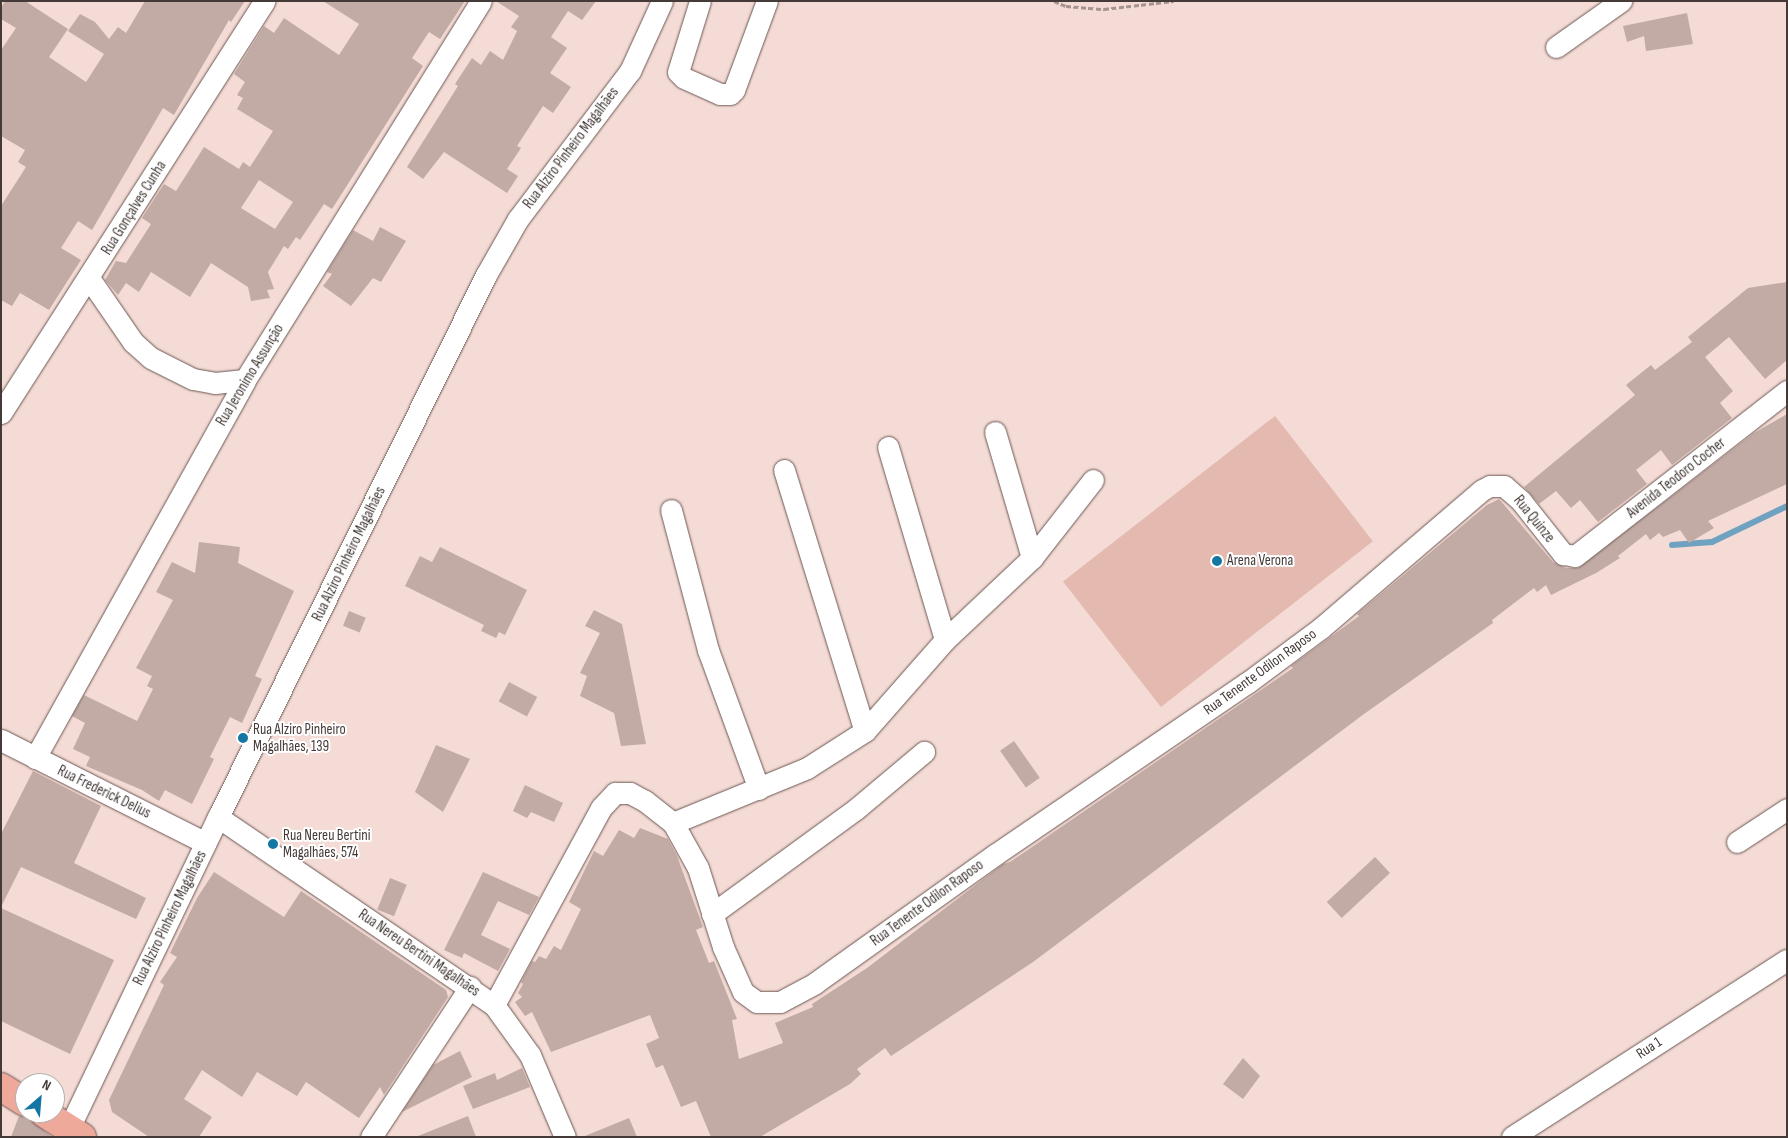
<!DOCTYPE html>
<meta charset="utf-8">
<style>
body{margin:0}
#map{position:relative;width:1788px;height:1138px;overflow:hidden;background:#f4dbd5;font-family:"Sofia Sans Condensed",sans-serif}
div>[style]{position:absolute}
.green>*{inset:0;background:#e4b9af;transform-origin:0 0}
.stream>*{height:6px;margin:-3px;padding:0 3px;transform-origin:3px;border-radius:3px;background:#6fa2c0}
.building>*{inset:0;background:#c2aba5;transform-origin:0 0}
.path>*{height:3px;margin-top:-1.5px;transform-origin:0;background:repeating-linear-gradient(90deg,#a5938f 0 5px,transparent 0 7.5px)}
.roads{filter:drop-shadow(0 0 1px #6b5652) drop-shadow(0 0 1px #6b5652)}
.minor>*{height:21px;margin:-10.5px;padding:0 10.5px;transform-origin:10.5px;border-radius:10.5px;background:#fff}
.major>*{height:28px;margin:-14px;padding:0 14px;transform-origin:14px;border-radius:14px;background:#eea99a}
.dots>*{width:14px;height:14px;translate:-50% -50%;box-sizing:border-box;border:2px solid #fff;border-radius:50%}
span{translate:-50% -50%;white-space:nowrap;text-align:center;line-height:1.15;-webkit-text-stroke:4px #fff;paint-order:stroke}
.street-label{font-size:15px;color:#443a38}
.poi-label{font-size:15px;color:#443a38}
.left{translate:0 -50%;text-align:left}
.frame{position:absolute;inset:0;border:2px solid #443a38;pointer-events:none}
.north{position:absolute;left:15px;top:1073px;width:50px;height:50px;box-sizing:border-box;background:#fff;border:1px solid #b4b0af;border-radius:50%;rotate:27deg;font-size:14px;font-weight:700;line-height:20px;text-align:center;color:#443a38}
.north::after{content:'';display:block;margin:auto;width:18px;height:22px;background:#1476a3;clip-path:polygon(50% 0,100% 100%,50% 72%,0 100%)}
</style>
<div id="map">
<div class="green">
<i style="left:1275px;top:416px;width:159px;height:269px;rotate:52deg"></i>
</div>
<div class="stream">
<i style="left:1672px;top:545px;width:40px;rotate:-4.3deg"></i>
<i style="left:1712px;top:542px;width:83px;rotate:-25.6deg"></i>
</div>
<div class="building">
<i style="clip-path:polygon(5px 1px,25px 1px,68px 29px,49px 57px,86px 82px,104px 54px,68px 31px,80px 14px,95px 22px,109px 39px,118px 27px,126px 33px,145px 1px,245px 1px,231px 22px,229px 20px,174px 115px,163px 108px,92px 230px,78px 221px,61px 248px,81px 260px,49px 310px,20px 293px,12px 306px,1px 300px,1px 206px,26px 167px,18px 162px,25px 150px,1px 136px,1px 50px,16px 28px,1px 19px,1px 8px)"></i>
<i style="clip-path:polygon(evenodd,323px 1px,465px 1px,440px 39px,429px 32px,412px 58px,423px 66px,332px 209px,324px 204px,300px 240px,296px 237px,288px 249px,284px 246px,268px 272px,274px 289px,267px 290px,270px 298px,251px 301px,248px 287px,211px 263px,190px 297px,151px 272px,139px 292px,126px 283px,118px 295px,105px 280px,116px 261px,126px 263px,151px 224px,142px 218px,164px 184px,176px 191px,204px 147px,239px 169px,243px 162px,250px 167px,273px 131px,237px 109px,243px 98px,237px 95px,245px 82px,234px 74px,264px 26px,274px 33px,284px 18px,339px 55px,359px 24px,323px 1px,259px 180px,293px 202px,275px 229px,241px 208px,259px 180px)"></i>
<i style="clip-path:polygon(496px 1px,596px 1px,582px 20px,568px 11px,551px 37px,567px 48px,550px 73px,571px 87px,553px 113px,543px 106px,517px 146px,521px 148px,507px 169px,518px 176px,507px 193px,444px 152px,423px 179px,407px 167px,458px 86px,455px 84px,472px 58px,481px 65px,490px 51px,503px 60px,517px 31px,511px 27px,519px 16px)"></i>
<i style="clip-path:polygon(1687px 13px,1693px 44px,1646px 51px,1644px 36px,1627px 42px,1623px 26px)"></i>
<i style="clip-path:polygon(380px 227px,406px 241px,381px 282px,373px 278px,351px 306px,323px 286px,332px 274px,327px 272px,353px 230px,373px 241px)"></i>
<i style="clip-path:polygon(1787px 282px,1787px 360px,1765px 379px,1729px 337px,1705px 357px,1733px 391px,1720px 403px,1732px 418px,1672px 465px,1661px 450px,1636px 470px,1647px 484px,1598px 522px,1580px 500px,1571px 508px,1556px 491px,1539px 504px,1524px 487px,1635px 395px,1626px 385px,1651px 365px,1655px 370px,1692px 342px,1688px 337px,1748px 288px)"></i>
<i style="clip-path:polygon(1787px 414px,1787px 484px,1708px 521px,1714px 528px,1689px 543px,1680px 530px,1663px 537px,1659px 533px,1650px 540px,1646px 534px,1618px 556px,1620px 558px,1596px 573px,1551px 595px,1546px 585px,1537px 592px,1534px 588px,1492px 620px,1493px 623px,1364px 714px,1033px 962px,891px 1056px,885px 1048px,857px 1069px,861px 1074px,850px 1084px,760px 1137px,711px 1137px,696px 1101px,681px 1107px,663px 1065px,656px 1068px,646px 1044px,659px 1038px,650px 1015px,551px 1052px,532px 1012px,525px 1016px,515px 1002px,522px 997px,518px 993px,523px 984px,521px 982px,532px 961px,535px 962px,539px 956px,546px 959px,554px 946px,561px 950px,581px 909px,569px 902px,594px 851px,603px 856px,619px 830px,634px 838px,640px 828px,668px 839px,677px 856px,703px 927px,696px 930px,709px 963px,714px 961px,737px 1019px,732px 1020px,739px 1059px,783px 1043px,775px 1023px,813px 1007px,812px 1004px,867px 968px,1003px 864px,1010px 862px,1293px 668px,1291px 666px,1359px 616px,1357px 614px,1487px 505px,1499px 499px,1553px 562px,1566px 568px,1578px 568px,1754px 433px)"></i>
<i style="clip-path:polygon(199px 542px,240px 547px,238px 563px,294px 591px,255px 676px,262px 679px,242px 723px,230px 717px,210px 757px,214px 759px,192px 804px,165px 790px,159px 801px,142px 790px,86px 766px,90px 757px,73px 749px,85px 723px,72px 716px,84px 695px,137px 721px,153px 689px,147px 686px,152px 676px,136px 668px,173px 600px,156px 592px,172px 562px,195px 573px)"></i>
<i style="clip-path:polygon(440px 547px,527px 590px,505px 635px,499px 632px,496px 638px,481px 631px,484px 625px,405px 586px,420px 556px,432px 562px)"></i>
<i style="clip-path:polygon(594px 610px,622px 624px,646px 744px,621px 746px,614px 713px,580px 696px,587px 676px,580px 673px,600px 633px,585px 626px)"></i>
<i style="left:349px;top:611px;width:18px;height:16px;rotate:22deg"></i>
<i style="left:509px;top:682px;width:32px;height:22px;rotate:28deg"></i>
<i style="left:1014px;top:741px;width:45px;height:17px;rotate:55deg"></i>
<i style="clip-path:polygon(436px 745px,470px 759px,443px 812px,415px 792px)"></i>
<i style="clip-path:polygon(33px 771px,101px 806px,74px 863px,146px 898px,136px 919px,21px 867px,1px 907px,1px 834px)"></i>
<i style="clip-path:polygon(525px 785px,563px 803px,554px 822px,531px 812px,527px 818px,513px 811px)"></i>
<i style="left:1375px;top:857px;width:22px;height:66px;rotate:47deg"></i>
<i style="clip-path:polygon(214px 872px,284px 917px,301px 891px,446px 990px,448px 997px,384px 1095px,380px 1087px,359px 1118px,306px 1082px,297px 1096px,257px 1072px,242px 1097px,202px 1070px,184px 1099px,212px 1117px,199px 1137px,149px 1137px,112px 1112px,109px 1100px,164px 985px,160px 982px,177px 957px,170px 953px,197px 898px)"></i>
<i style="clip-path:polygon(483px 872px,539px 897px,529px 915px,498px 901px,481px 935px,510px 949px,498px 971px,464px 953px,462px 958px,444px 950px)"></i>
<i style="left:390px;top:878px;width:18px;height:34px;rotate:22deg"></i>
<i style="clip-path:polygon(1px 908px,114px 960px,70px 1054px,1px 1021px)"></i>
<i style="clip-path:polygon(460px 1051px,472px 1077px,402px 1112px,433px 1065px)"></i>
<i style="clip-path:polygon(1243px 1058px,1260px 1076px,1243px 1099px,1223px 1084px)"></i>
<i style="clip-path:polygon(522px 1068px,530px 1087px,473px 1109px,463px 1086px,495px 1073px,497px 1080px)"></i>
<i style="clip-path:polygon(19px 1116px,27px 1117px,52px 1137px,11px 1137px)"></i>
<i style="clip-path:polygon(468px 1116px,476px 1137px,418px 1137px,418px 1136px)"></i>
<i style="clip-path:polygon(629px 1118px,637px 1137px,585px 1137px,585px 1136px)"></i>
</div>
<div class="path">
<i style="left:1054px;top:1px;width:13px;rotate:23deg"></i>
<i style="left:1066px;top:6px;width:38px;rotate:5deg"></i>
<i style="left:1104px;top:9px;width:70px;rotate:-6.5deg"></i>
</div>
<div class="roads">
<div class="minor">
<i style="left:700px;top:1px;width:74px;rotate:107.2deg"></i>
<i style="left:678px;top:72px;width:8px;rotate:45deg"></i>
<i style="left:684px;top:78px;width:39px;rotate:24deg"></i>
<i style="left:720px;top:94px;width:10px"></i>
<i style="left:730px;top:94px;width:6px;rotate:-45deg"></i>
<i style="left:734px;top:90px;width:95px;rotate:-69.7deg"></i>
<i style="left:1556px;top:47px;width:80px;rotate:-35.3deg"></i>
<i style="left:89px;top:278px;width:78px;rotate:55.5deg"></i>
<i style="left:133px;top:342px;width:24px;rotate:42deg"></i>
<i style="left:151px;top:358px;width:47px;rotate:26.6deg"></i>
<i style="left:193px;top:379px;width:22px;rotate:10deg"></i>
<i style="left:215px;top:383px;width:30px;rotate:-6deg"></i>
<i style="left:1px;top:413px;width:489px;rotate:-57.4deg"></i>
<i style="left:995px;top:432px;width:131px;rotate:73.6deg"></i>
<i style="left:888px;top:447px;width:201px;rotate:73.5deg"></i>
<i style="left:784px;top:470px;width:273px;rotate:72.8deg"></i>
<i style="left:671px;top:510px;width:145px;rotate:75.2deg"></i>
<i style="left:708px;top:650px;width:148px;rotate:69.9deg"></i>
<i style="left:1px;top:740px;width:229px;rotate:26.7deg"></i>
<i style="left:35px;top:758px;width:432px;rotate:-60.9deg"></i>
<i style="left:245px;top:380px;width:446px;rotate:-58.1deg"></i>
<i style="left:218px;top:817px;width:334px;rotate:34.3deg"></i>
<i style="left:494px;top:1005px;width:62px;rotate:54.2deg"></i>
<i style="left:530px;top:1055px;width:89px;rotate:66.9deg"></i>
<i style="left:673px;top:823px;width:145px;rotate:-22.3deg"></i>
<i style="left:807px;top:768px;width:69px;rotate:-32.5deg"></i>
<i style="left:865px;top:731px;width:121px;rotate:-48.7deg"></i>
<i style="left:945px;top:640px;width:120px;rotate:-43.3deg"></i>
<i style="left:1032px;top:558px;width:99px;rotate:-52deg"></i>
<i style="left:1737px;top:842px;width:60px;rotate:-33.4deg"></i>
<i style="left:712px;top:914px;width:178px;rotate:-36.1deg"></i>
<i style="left:856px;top:809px;width:89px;rotate:-40deg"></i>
<i style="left:494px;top:1005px;width:224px;rotate:-61.5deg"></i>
<i style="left:601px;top:808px;width:21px;rotate:-47deg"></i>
<i style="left:615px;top:793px;width:15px"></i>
<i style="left:630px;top:793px;width:17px;rotate:28deg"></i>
<i style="left:645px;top:801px;width:36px;rotate:38deg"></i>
<i style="left:673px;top:823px;width:51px;rotate:60.9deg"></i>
<i style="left:698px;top:868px;width:83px;rotate:72.4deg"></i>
<i style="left:723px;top:947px;width:49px;rotate:66deg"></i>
<i style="left:743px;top:992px;width:17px;rotate:36deg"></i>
<i style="left:757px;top:1002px;width:23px"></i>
<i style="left:780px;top:1002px;width:40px;rotate:-28deg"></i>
<i style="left:815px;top:983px;width:222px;rotate:-35.5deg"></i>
<i style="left:996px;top:854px;width:304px;rotate:-34.3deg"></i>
<i style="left:1247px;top:683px;width:92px;rotate:-36.6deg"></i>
<i style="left:1321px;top:628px;width:212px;rotate:-40.6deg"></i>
<i style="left:1482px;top:490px;width:9px;rotate:-27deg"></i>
<i style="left:1490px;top:486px;width:14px"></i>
<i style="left:1504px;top:486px;width:23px;rotate:41deg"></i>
<i style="left:1521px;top:501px;width:68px;rotate:51.6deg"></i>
<i style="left:1563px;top:554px;width:12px;rotate:9deg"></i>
<i style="left:1575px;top:556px;width:269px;rotate:-37.9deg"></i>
<i style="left:69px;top:1128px;width:345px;rotate:-64.4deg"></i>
<i style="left:218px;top:817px;width:605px;rotate:-63.69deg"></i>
<i style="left:486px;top:275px;width:64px;rotate:-60.3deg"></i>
<i style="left:518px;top:219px;width:186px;rotate:-52.9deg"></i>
<i style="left:630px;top:71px;width:77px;rotate:-65.4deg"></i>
<i style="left:371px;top:1137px;width:180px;rotate:-56.6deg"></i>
<i style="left:1512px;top:1137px;width:327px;rotate:-32.8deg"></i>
</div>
<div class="major">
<i style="left:1px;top:1087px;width:28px;rotate:32deg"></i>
<i style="left:44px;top:1113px;width:45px;rotate:32.3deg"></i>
</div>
</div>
<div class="dots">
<i style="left:1217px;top:561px;background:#1476a3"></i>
<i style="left:243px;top:738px;background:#1476a3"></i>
<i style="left:273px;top:844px;background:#1476a3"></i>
</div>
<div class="street-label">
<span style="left:571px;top:148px;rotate:-53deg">Rua Alziro Pinheiro Magalhães</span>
<span style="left:134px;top:208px;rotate:-58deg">Rua Gonçalves Cunha</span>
<span style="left:250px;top:375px;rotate:-59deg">Rua Jeronimo Assunção</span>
<span style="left:1676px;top:478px;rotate:-38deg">Avenida Teodoro Cocher</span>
<span style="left:1534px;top:519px;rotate:51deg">Rua Quinze</span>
<span style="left:349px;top:554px;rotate:-64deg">Rua Alziro Pinheiro Magalhães</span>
<span style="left:1260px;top:672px;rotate:-36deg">Rua Tenente Odilon Raposo</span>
<span style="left:104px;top:792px;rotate:26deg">Rua Frederick Delius</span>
<span style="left:927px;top:903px;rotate:-36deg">Rua Tenente Odilon Raposo</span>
<span style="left:170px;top:918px;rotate:-64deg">Rua Alziro Pinheiro Magalhães</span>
<span style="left:419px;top:953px;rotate:34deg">Rua Nereu Bertini Magalhães</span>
<span style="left:1649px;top:1048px;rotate:-33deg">Rua 1</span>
</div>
<div class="poi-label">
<span class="left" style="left:1227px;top:561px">Arena Verona</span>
<span class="left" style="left:253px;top:738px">Rua Alziro Pinheiro<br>Magalhães, 139</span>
<span class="left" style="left:283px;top:844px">Rua Nereu Bertini<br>Magalhães, 574</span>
</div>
<div class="frame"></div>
<div class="north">N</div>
</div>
